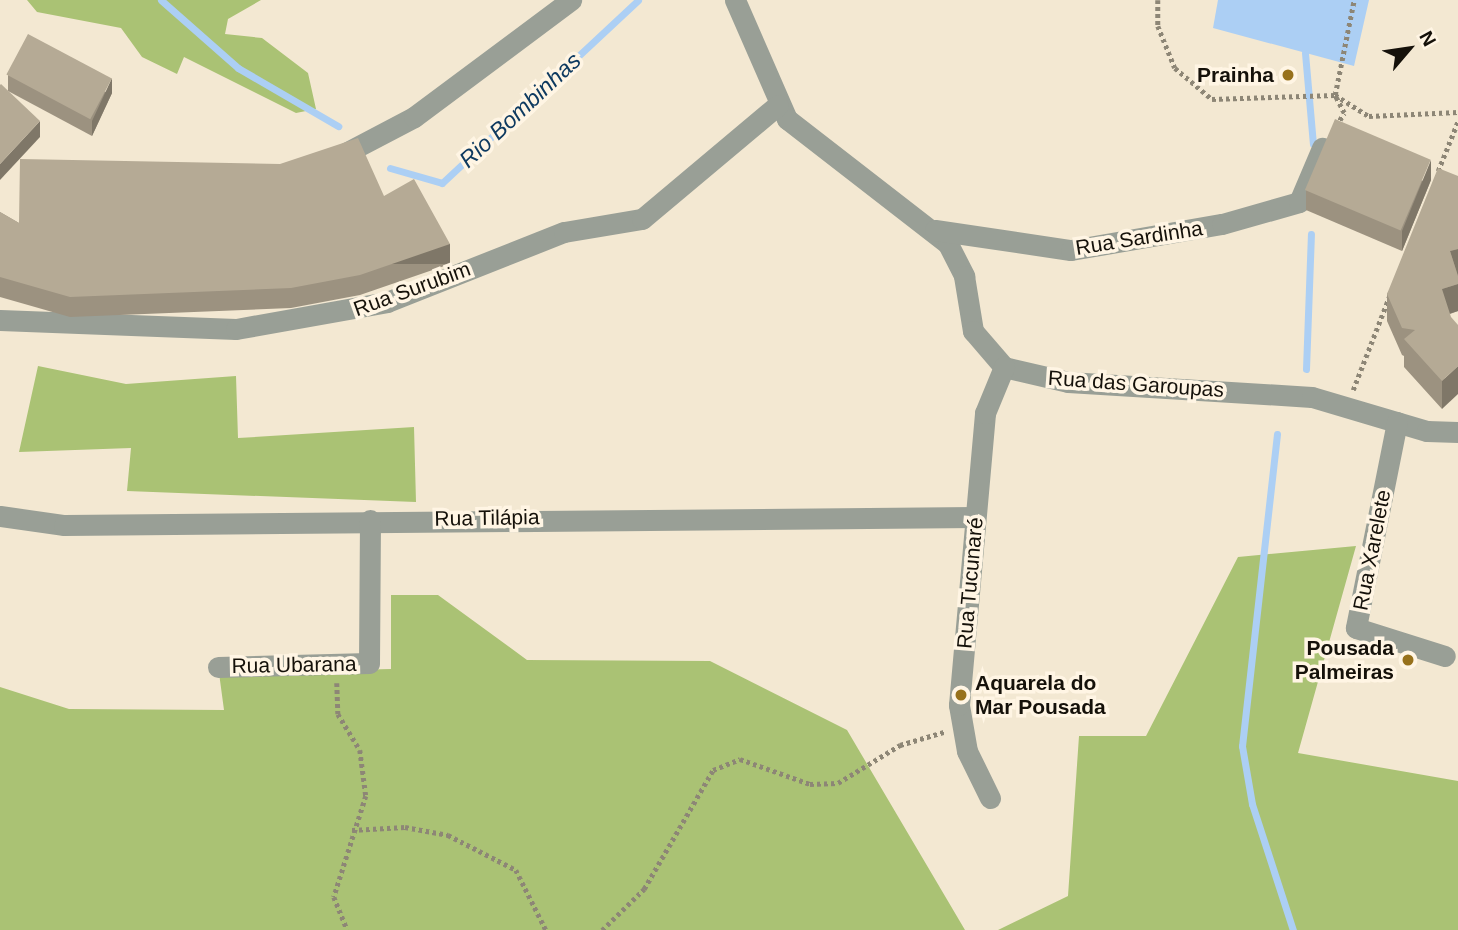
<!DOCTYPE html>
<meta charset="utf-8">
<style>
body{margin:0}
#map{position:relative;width:1458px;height:930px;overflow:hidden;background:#f3e8d2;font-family:Arial,sans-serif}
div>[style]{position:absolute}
.forest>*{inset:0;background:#aac274}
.water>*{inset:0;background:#accff4}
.stream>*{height:7px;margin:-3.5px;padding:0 3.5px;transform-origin:3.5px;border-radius:3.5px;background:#accff4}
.path>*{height:4.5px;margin-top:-2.25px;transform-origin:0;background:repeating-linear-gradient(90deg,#8d8676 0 3.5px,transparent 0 7px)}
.minor>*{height:21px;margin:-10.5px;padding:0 10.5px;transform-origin:10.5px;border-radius:10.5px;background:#999f96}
.wall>*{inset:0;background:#9c9280}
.shaded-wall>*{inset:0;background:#7f7768;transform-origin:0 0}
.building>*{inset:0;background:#b5aa95;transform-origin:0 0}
.dots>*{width:19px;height:19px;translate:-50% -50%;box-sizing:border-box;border:4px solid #fff5e4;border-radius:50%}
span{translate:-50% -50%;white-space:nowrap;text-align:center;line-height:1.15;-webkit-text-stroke:7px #fff5e4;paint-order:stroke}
.poi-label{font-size:21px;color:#15110a;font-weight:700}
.right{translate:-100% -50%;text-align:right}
.left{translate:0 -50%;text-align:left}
.street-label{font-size:21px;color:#15110a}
.water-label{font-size:23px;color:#0e3a60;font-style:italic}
.north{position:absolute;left:1374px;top:14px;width:70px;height:70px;-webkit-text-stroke:5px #fff5e4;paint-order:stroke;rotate:61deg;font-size:19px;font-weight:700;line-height:28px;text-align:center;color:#15110a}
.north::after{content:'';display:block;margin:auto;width:24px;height:32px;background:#15110a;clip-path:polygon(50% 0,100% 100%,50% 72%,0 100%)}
</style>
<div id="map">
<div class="forest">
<i style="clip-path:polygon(27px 0,261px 0,228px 19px,225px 34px,262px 38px,308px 73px,316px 109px,296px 113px,184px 57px,177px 74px,142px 57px,121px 28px,37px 12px)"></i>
<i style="clip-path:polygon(38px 366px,126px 384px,236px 376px,238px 438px,414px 427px,416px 502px,127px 491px,131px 448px,19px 452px)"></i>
<i style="clip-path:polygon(1356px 546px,1298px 753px,1458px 781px,1458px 930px,998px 930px,1068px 896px,1079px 736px,1146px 736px,1238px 557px)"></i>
<i style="clip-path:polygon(391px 595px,438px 595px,527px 660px,710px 661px,847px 730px,965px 930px,0 930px,0 687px,69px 709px,224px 710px,219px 673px,391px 669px)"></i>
</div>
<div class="water">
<i style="clip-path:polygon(1218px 0,1369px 0,1354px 66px,1213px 28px)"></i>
</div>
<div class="stream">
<i style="left:161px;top:0;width:103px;rotate:41.4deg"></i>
<i style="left:238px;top:68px;width:116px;rotate:30.1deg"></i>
<i style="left:1305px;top:53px;width:91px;rotate:85deg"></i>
<i style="left:390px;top:168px;width:54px;rotate:16.1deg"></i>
<i style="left:442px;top:183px;width:268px;rotate:-43deg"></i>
<i style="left:1306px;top:369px;width:135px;rotate:-87.9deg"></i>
<i style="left:1277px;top:434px;width:314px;rotate:96.4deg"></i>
<i style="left:1242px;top:746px;width:59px;rotate:80.2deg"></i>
<i style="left:1252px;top:804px;width:133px;rotate:72deg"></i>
</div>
<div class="path">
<i style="left:1158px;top:0;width:26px;rotate:90deg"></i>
<i style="left:1158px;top:26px;width:45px;rotate:68deg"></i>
<i style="left:1175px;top:68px;width:48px;rotate:40deg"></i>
<i style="left:1212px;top:99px;width:123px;rotate:-1.9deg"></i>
<i style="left:1335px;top:95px;width:40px;rotate:32deg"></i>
<i style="left:1369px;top:116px;width:89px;rotate:-2.6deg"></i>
<i style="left:1336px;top:126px;width:15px;rotate:-58deg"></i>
<i style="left:1344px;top:113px;width:20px;rotate:-117deg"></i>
<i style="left:1335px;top:95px;width:97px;rotate:-78.7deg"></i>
<i style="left:1438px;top:171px;width:54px;rotate:-68.2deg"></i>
<i style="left:1353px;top:390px;width:100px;rotate:-68.8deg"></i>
<i style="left:337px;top:683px;width:31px;rotate:88deg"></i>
<i style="left:338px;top:714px;width:42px;rotate:58.6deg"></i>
<i style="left:360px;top:750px;width:46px;rotate:82.6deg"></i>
<i style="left:366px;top:796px;width:106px;rotate:107.6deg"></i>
<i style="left:334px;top:897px;width:35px;rotate:68deg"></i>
<i style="left:352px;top:830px;width:53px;rotate:-3.2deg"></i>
<i style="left:405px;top:827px;width:44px;rotate:10.5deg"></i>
<i style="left:448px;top:835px;width:76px;rotate:27.2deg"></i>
<i style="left:516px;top:870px;width:67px;rotate:63.4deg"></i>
<i style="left:602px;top:930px;width:59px;rotate:-44.3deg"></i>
<i style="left:644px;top:889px;width:138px;rotate:-59.9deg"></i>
<i style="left:713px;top:770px;width:29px;rotate:-22deg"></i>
<i style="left:740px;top:759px;width:74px;rotate:19.7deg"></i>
<i style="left:810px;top:784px;width:28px;rotate:-2deg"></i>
<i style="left:838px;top:783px;width:73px;rotate:-31.5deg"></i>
<i style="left:900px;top:745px;width:46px;rotate:-16.5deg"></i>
</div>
<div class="minor">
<i style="left:735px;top:0;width:130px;rotate:66.4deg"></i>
<i style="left:787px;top:119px;width:204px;rotate:37.8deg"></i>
<i style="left:948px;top:244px;width:36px;rotate:63deg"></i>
<i style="left:964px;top:276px;width:56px;rotate:80.7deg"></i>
<i style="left:973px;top:331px;width:48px;rotate:49.3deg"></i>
<i style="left:1004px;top:367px;width:66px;rotate:13.2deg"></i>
<i style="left:1068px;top:382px;width:244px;rotate:3.5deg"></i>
<i style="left:1312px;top:397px;width:120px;rotate:16.5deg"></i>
<i style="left:1427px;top:431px;width:31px;rotate:2deg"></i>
<i style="left:336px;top:158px;width:88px;rotate:-27.7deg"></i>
<i style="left:414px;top:117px;width:196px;rotate:-36.7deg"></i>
<i style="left:935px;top:230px;width:137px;rotate:8.4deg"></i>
<i style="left:1071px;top:250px;width:153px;rotate:-9.8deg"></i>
<i style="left:1222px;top:224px;width:80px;rotate:-15.9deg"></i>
<i style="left:1299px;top:202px;width:59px;rotate:-66.9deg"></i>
<i style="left:0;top:320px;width:236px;rotate:2.2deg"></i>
<i style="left:236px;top:329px;width:153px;rotate:-10.1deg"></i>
<i style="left:387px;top:302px;width:190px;rotate:-21.6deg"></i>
<i style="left:564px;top:232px;width:79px;rotate:-9.5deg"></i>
<i style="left:642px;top:219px;width:177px;rotate:-40deg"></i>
<i style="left:1397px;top:422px;width:210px;rotate:101.3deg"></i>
<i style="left:1356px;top:628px;width:93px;rotate:17.5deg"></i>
<i style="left:0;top:516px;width:65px;rotate:8deg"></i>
<i style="left:64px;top:525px;width:911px;rotate:-0.5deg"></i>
<i style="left:218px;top:667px;width:151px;rotate:-1.5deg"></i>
<i style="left:369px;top:663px;width:143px;rotate:-89.6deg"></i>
<i style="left:990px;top:798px;width:52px;rotate:-116.1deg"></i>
<i style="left:967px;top:751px;width:47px;rotate:-99.9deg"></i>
<i style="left:959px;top:705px;width:293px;rotate:-84.9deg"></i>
<i style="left:985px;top:413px;width:50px;rotate:-67.6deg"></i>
</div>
<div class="wall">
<i style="clip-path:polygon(8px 75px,112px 93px,92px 136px,8px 91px)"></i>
<i style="clip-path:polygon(1458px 176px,1458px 311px,1450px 314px,1442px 409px,1404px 367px,1404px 356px,1402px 355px,1387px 321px,1387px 294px)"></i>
<i style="clip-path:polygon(1431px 180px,1402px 251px,1306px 210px,1306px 190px)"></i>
<i style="clip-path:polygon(384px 196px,450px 264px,360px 295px,291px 308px,70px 317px,0 297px,0 212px,19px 223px)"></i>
</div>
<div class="shaded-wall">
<i style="clip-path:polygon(112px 78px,112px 93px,92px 136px,92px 121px)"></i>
<i style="clip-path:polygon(40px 121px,40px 137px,0 180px,0 164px)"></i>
<i style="clip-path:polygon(1431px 160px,1431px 180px,1402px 251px,1402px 231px)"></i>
<i style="left:450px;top:244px;width:20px;height:95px;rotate:90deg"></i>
<i style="clip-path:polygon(1458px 249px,1458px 276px,1450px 251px)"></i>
<i style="clip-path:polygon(1458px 284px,1458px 311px,1442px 316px,1442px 289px)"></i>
<i style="clip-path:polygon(1458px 366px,1458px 394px,1442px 409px,1442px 381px)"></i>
</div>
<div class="building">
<i style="left:28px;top:34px;width:95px;height:46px;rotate:28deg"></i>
<i style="clip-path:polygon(1px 84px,40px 121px,0 164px,0 85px)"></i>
<i style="left:1335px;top:119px;width:104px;height:77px;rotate:23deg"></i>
<i style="clip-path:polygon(358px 138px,384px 196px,414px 179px,450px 244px,360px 275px,291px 288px,70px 297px,0 277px,0 212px,19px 223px,20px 159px,280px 164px)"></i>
<i style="clip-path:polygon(1438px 168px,1458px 176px,1458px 249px,1450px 251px,1458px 276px,1458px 284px,1442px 289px,1451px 317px,1458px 325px,1458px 366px,1442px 381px,1404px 339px,1415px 330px,1402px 328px,1387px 294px)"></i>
</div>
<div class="dots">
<i style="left:1288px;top:75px;background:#97711b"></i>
<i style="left:1408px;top:660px;background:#97711b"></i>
<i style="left:961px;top:695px;background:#97711b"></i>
</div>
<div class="poi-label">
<span class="right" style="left:1274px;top:75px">Prainha</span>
<span class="right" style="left:1394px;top:660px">Pousada<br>Palmeiras</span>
<span class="left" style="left:975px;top:695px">Aquarela do<br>Mar Pousada</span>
</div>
<div class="street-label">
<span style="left:1139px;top:238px;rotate:-9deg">Rua Sardinha</span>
<span style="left:412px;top:289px;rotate:-20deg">Rua Surubim</span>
<span style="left:1136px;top:384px;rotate:4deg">Rua das Garoupas</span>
<span style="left:487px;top:518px;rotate:-1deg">Rua Tilápia</span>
<span style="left:1372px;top:550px;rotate:-79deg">Rua Xarelete</span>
<span style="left:970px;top:583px;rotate:-85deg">Rua Tucunaré</span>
<span style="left:294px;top:665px;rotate:-1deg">Rua Ubarana</span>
</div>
<div class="water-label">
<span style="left:520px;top:110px;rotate:-43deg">Rio Bombinhas</span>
</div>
<div class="north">N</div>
</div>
